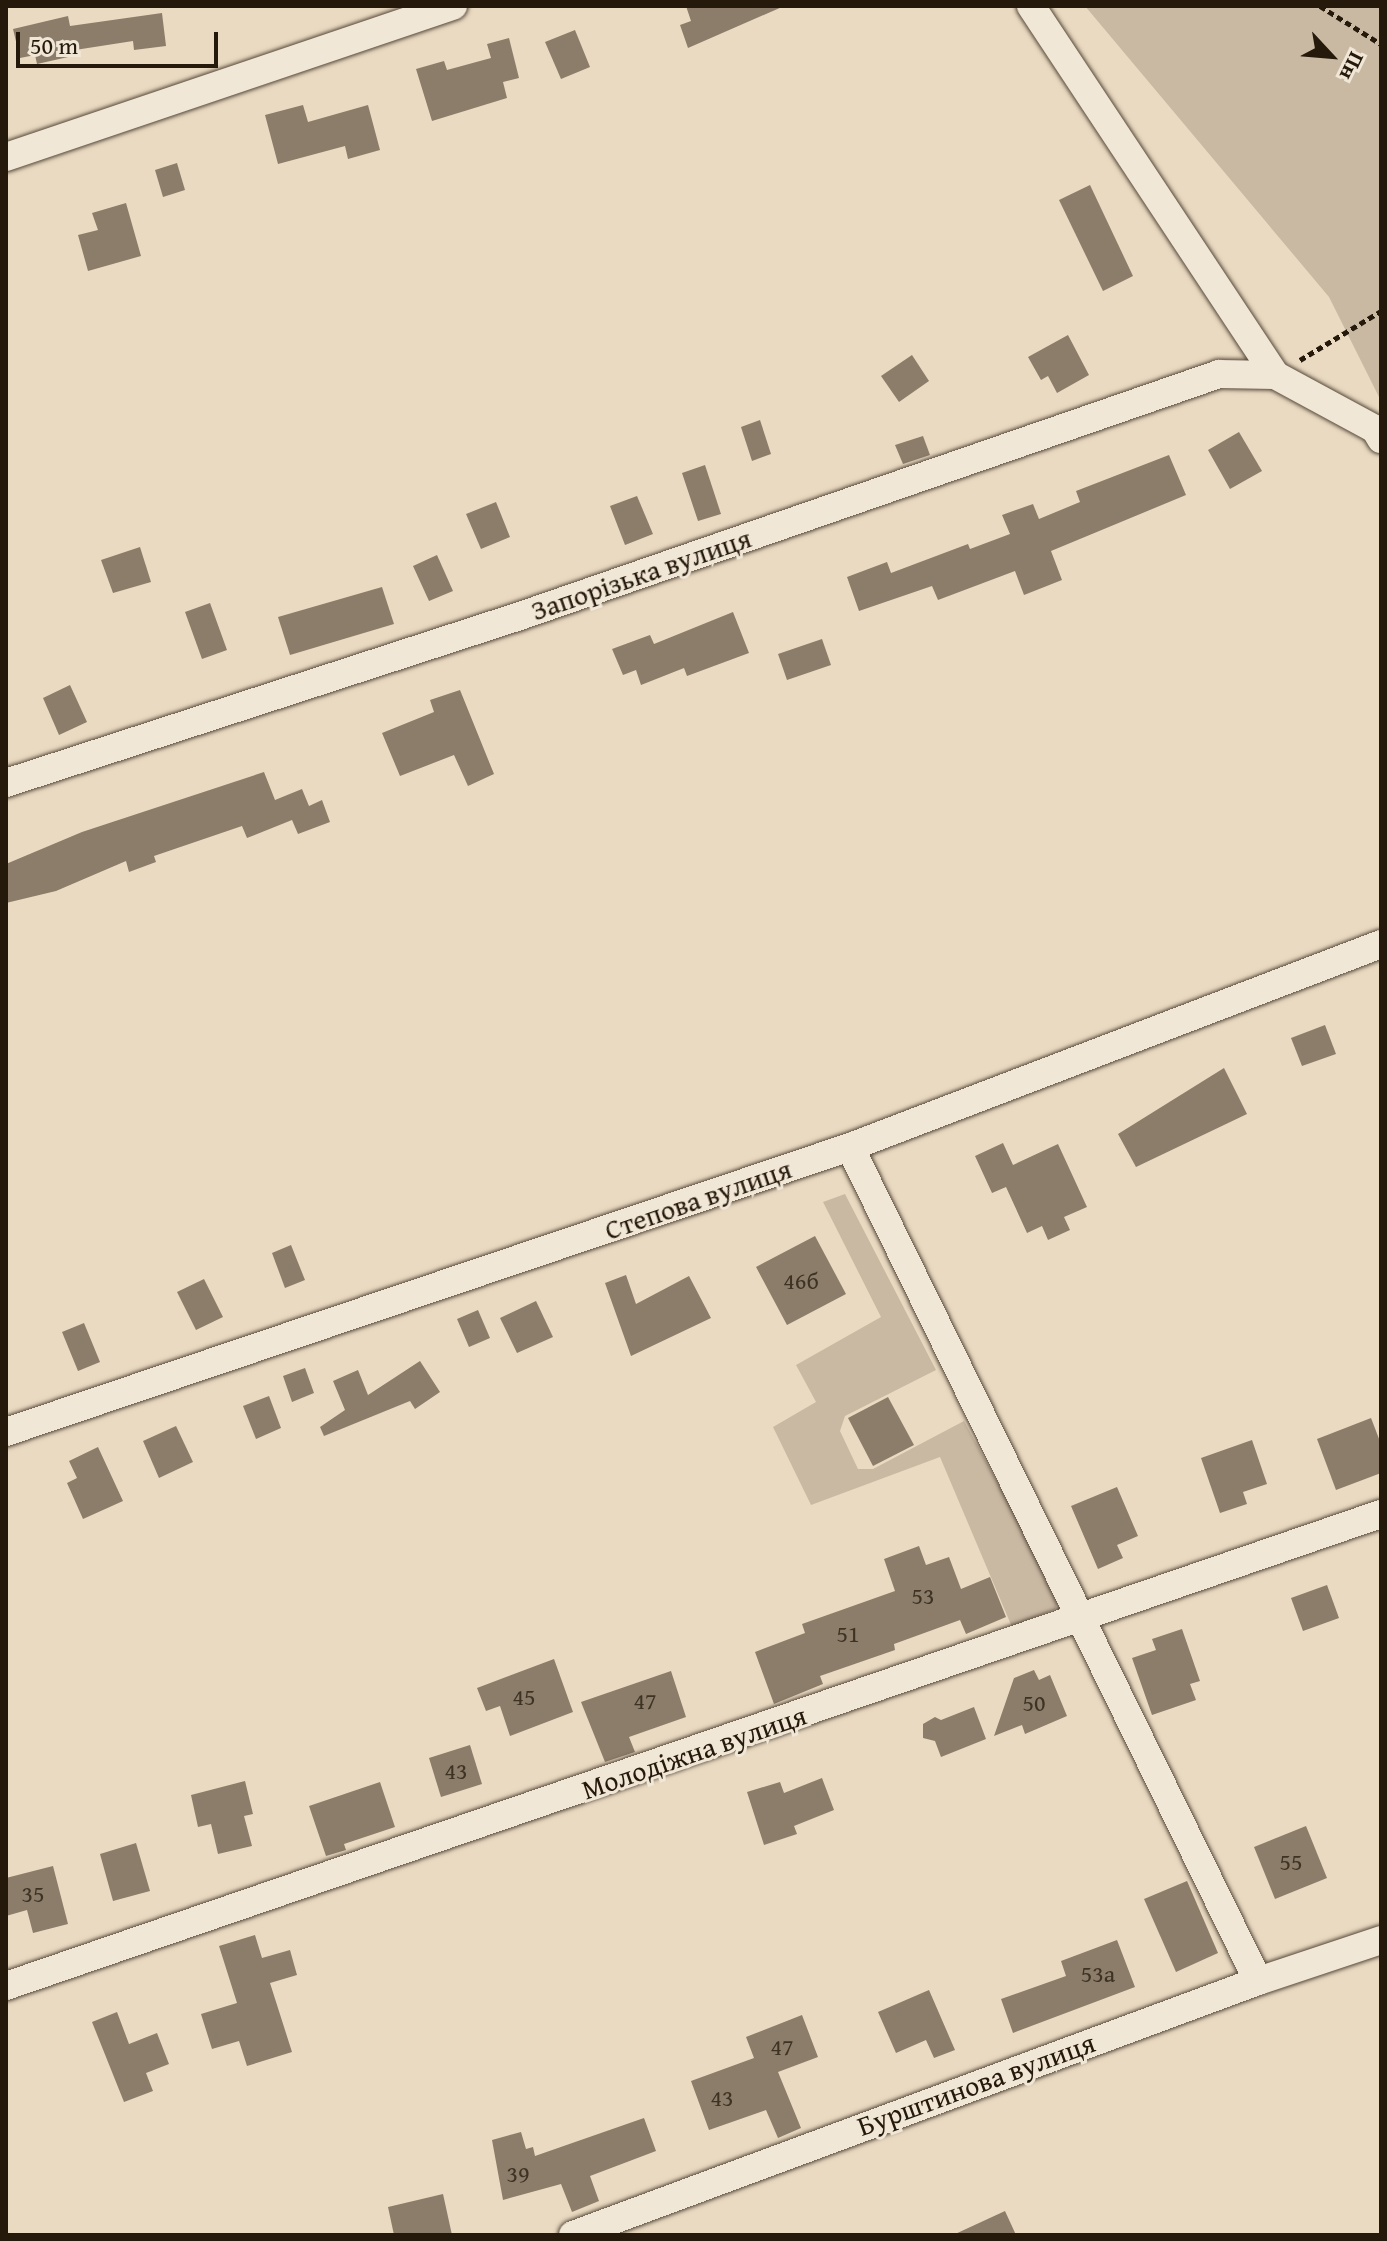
<!DOCTYPE html>
<html>
<head>
<meta charset="utf-8">
<style>
  body { margin:0 }
  #map { position:relative; width:1387px; height:2241px; overflow:hidden; background:#eadac2; font-family:"Gentium Book Plus",serif }
  div>[style] { position:absolute }
  .green>* { inset:0; background:#c9b9a3 }
  .building>* { inset:0; background:#8b7d6a }
  .path>* { height:5px; margin-top:-2.5px; transform-origin:0; background:repeating-linear-gradient(90deg,#25190b 0 6px,transparent 0 10px) }
  .roads { filter:drop-shadow(0 0 2px #564939) drop-shadow(0 0 2px #564939) }
  .minor>* { height:28px; margin:-14px; padding:0 14px; transform-origin:14px; border-radius:14px; background:#f1e7d7 }
  span { translate:-50% -50%; white-space:nowrap; text-align:center; line-height:1.15; -webkit-text-stroke:6px #f1e7d7; paint-order:stroke }
  .number-label { font-size:24px; color:#3e3223 }
  .number-label span { -webkit-text-stroke-width:0 }
  .street-label { font-size:28px; color:#25190b }
  .frame { position:absolute; inset:0; border:8px solid #25190b; pointer-events:none }
  .north { position:absolute; left:1291px; top:16px; width:80px; height:80px; -webkit-text-stroke:6px #f1e7d7; paint-order:stroke; rotate:116deg; font-size:22px; font-weight:700; line-height:32px; text-align:center; color:#25190b }
  .north::after { content:''; display:block; margin:auto; width:28px; height:36px; background:#25190b; clip-path:polygon(50% 0,100% 100%,50% 72%,0 100%) }
  .scale { position:absolute; left:16px; top:32px; width:202px; height:36px; box-sizing:border-box; border:4px solid #25190b; border-top:0; padding-left:10px; font-size:24px; line-height:28px; white-space:nowrap; color:#25190b; -webkit-text-stroke:6px #f1e7d7; paint-order:stroke }
</style>
</head>
<body>
<div id="map">
  <div class="green">
    <i style="clip-path:polygon(1085px 6px,1381px 6px,1381px 401px,1329px 297px)"></i>
    <i style="clip-path:polygon(845px 1194px,936px 1370px,845px 1416px,840px 1431px,858px 1469px,873px 1469px,964px 1421px,1060px 1597px,1055px 1609px,1012px 1627px,940px 1457px,811px 1505px,773px 1427px,816px 1402px,796px 1365px,881px 1317px,823px 1202px)"></i>
  </div>
  <div class="building">
    <i style="clip-path:polygon(686px 6px,782px 6px,782px 7px,688px 48px,680px 25px,691px 21px)"></i>
    <i style="clip-path:polygon(162px 13px,166px 46px,134px 50px,133px 41px,75px 50px,77px 55px,37px 64px,35px 55px,20px 58px,13px 29px,68px 16px,70px 26px)"></i>
    <i style="clip-path:polygon(575px 30px,590px 67px,561px 79px,545px 42px)"></i>
    <i style="clip-path:polygon(509px 38px,519px 78px,503px 82px,507px 98px,432px 121px,416px 69px,444px 61px,447px 70px,491px 58px,487px 44px)"></i>
    <i style="clip-path:polygon(303px 105px,308px 122px,368px 105px,380px 150px,348px 159px,345px 146px,278px 164px,265px 115px)"></i>
    <i style="clip-path:polygon(177px 163px,185px 190px,163px 197px,155px 170px)"></i>
    <i style="clip-path:polygon(1090px 185px,1133px 276px,1103px 291px,1059px 200px)"></i>
    <i style="clip-path:polygon(126px 203px,141px 256px,88px 271px,78px 235px,98px 230px,92px 213px)"></i>
    <i style="clip-path:polygon(1068px 335px,1089px 375px,1057px 393px,1048px 376px,1041px 380px,1028px 357px)"></i>
    <i style="clip-path:polygon(912px 355px,929px 381px,899px 402px,881px 376px)"></i>
    <i style="clip-path:polygon(760px 420px,771px 454px,752px 461px,741px 427px)"></i>
    <i style="clip-path:polygon(1239px 432px,1262px 471px,1230px 489px,1208px 450px)"></i>
    <i style="clip-path:polygon(923px 436px,930px 455px,903px 464px,895px 445px)"></i>
    <i style="clip-path:polygon(1169px 455px,1186px 495px,1051px 551px,1062px 580px,1024px 595px,1015px 571px,938px 600px,932px 586px,859px 611px,847px 577px,887px 562px,891px 573px,968px 544px,970px 549px,1010px 534px,1002px 515px,1033px 504px,1039px 519px,1080px 502px,1076px 491px)"></i>
    <i style="clip-path:polygon(705px 465px,721px 514px,698px 521px,682px 473px)"></i>
    <i style="clip-path:polygon(637px 496px,653px 534px,625px 545px,610px 506px)"></i>
    <i style="clip-path:polygon(496px 502px,510px 537px,481px 549px,466px 514px)"></i>
    <i style="clip-path:polygon(140px 547px,151px 582px,113px 593px,101px 560px)"></i>
    <i style="clip-path:polygon(437px 555px,453px 591px,429px 601px,413px 566px)"></i>
    <i style="clip-path:polygon(382px 587px,394px 624px,290px 655px,278px 617px)"></i>
    <i style="clip-path:polygon(210px 603px,227px 650px,202px 659px,185px 612px)"></i>
    <i style="clip-path:polygon(733px 612px,749px 653px,687px 676px,684px 668px,641px 685px,636px 670px,623px 675px,612px 649px,650px 635px,654px 644px)"></i>
    <i style="clip-path:polygon(822px 639px,831px 665px,787px 680px,778px 654px)"></i>
    <i style="clip-path:polygon(70px 685px,87px 722px,59px 735px,43px 698px)"></i>
    <i style="clip-path:polygon(460px 690px,494px 774px,468px 786px,454px 755px,400px 776px,382px 733px,434px 712px,430px 700px)"></i>
    <i style="clip-path:polygon(264px 772px,275px 800px,302px 789px,309px 806px,322px 800px,330px 822px,298px 834px,292px 820px,247px 838px,242px 826px,154px 856px,156px 862px,129px 872px,126px 861px,56px 891px,6px 903px,6px 864px,82px 832px)"></i>
    <i style="clip-path:polygon(1325px 1025px,1336px 1054px,1302px 1066px,1291px 1038px)"></i>
    <i style="clip-path:polygon(1224px 1068px,1247px 1114px,1136px 1167px,1118px 1134px)"></i>
    <i style="clip-path:polygon(1003px 1143px,1013px 1165px,1058px 1144px,1087px 1207px,1064px 1217px,1070px 1230px,1048px 1240px,1042px 1226px,1027px 1233px,1006px 1187px,992px 1193px,975px 1156px)"></i>
    <i style="clip-path:polygon(815px 1236px,846px 1294px,787px 1325px,756px 1267px)"></i>
    <i style="clip-path:polygon(291px 1245px,305px 1280px,285px 1288px,272px 1253px)"></i>
    <i style="clip-path:polygon(626px 1275px,636px 1304px,689px 1276px,711px 1318px,631px 1356px,605px 1283px)"></i>
    <i style="clip-path:polygon(204px 1279px,223px 1317px,196px 1330px,177px 1292px)"></i>
    <i style="clip-path:polygon(536px 1301px,553px 1337px,517px 1353px,500px 1318px)"></i>
    <i style="clip-path:polygon(478px 1310px,490px 1338px,469px 1347px,457px 1319px)"></i>
    <i style="clip-path:polygon(84px 1323px,100px 1362px,78px 1371px,62px 1332px)"></i>
    <i style="clip-path:polygon(420px 1361px,440px 1392px,415px 1409px,410px 1401px,324px 1436px,320px 1427px,345px 1410px,333px 1381px,358px 1370px,368px 1395px)"></i>
    <i style="clip-path:polygon(305px 1368px,314px 1393px,292px 1402px,283px 1376px)"></i>
    <i style="clip-path:polygon(269px 1396px,281px 1428px,256px 1439px,243px 1406px)"></i>
    <i style="clip-path:polygon(888px 1397px,914px 1445px,873px 1466px,848px 1418px)"></i>
    <i style="clip-path:polygon(1371px 1418px,1381px 1444px,1381px 1473px,1336px 1490px,1317px 1439px)"></i>
    <i style="clip-path:polygon(176px 1426px,193px 1462px,159px 1478px,143px 1441px)"></i>
    <i style="clip-path:polygon(1252px 1440px,1267px 1484px,1243px 1492px,1247px 1504px,1220px 1513px,1201px 1458px)"></i>
    <i style="clip-path:polygon(98px 1447px,123px 1501px,83px 1519px,67px 1483px,77px 1478px,69px 1461px)"></i>
    <i style="clip-path:polygon(1117px 1487px,1138px 1536px,1117px 1545px,1123px 1558px,1098px 1569px,1071px 1506px)"></i>
    <i style="clip-path:polygon(919px 1546px,926px 1565px,949px 1557px,961px 1589px,990px 1577px,1006px 1617px,966px 1634px,960px 1620px,894px 1644px,895px 1650px,820px 1676px,823px 1684px,774px 1704px,755px 1652px,805px 1633px,802px 1624px,895px 1591px,884px 1559px)"></i>
    <i style="clip-path:polygon(1327px 1585px,1339px 1618px,1303px 1631px,1291px 1598px)"></i>
    <i style="clip-path:polygon(1182px 1629px,1200px 1681px,1190px 1684px,1196px 1700px,1152px 1715px,1132px 1658px,1156px 1650px,1152px 1639px)"></i>
    <i style="clip-path:polygon(554px 1659px,573px 1712px,510px 1736px,500px 1706px,486px 1711px,477px 1688px)"></i>
    <i style="clip-path:polygon(1034px 1670px,1039px 1680px,1050px 1675px,1067px 1716px,1025px 1734px,1022px 1725px,994px 1736px,1014px 1678px)"></i>
    <i style="clip-path:polygon(671px 1671px,686px 1717px,629px 1737px,635px 1752px,605px 1762px,581px 1702px)"></i>
    <i style="clip-path:polygon(974px 1707px,986px 1739px,941px 1757px,935px 1741px,923px 1738px,923px 1724px,935px 1717px,941px 1720px)"></i>
    <i style="clip-path:polygon(470px 1745px,482px 1784px,441px 1797px,429px 1758px)"></i>
    <i style="clip-path:polygon(822px 1778px,834px 1810px,794px 1826px,797px 1834px,764px 1845px,747px 1792px,780px 1782px,784px 1793px)"></i>
    <i style="clip-path:polygon(245px 1781px,253px 1814px,244px 1816px,252px 1846px,218px 1854px,211px 1824px,198px 1827px,191px 1795px)"></i>
    <i style="clip-path:polygon(380px 1782px,395px 1827px,344px 1844px,346px 1850px,326px 1856px,309px 1806px)"></i>
    <i style="clip-path:polygon(1306px 1826px,1327px 1878px,1275px 1899px,1254px 1847px)"></i>
    <i style="clip-path:polygon(136px 1843px,150px 1891px,113px 1901px,100px 1854px)"></i>
    <i style="clip-path:polygon(53px 1866px,68px 1924px,33px 1933px,27px 1910px,6px 1916px,6px 1878px)"></i>
    <i style="clip-path:polygon(1187px 1881px,1218px 1953px,1176px 1972px,1144px 1899px)"></i>
    <i style="clip-path:polygon(255px 1935px,262px 1958px,290px 1950px,297px 1975px,270px 1983px,292px 2052px,247px 2066px,239px 2041px,212px 2049px,201px 2014px,237px 2003px,219px 1946px)"></i>
    <i style="clip-path:polygon(1117px 1940px,1135px 1987px,1013px 2033px,1001px 1999px,1066px 1976px,1061px 1961px)"></i>
    <i style="clip-path:polygon(929px 1990px,955px 2050px,934px 2058px,926px 2040px,896px 2053px,878px 2012px)"></i>
    <i style="clip-path:polygon(117px 2012px,129px 2044px,157px 2033px,169px 2064px,146px 2073px,153px 2091px,124px 2102px,92px 2022px)"></i>
    <i style="clip-path:polygon(802px 2015px,818px 2057px,778px 2072px,801px 2128px,778px 2138px,766px 2110px,709px 2130px,691px 2081px,754px 2058px,746px 2037px)"></i>
    <i style="clip-path:polygon(644px 2118px,656px 2151px,590px 2176px,599px 2201px,572px 2212px,561px 2184px,503px 2200px,492px 2140px,521px 2132px,526px 2149px,533px 2147px,535px 2156px)"></i>
    <i style="clip-path:polygon(443px 2194px,452px 2235px,394px 2235px,388px 2207px)"></i>
    <i style="clip-path:polygon(1005px 2211px,1016px 2235px,953px 2235px)"></i>
  </div>
  <div class="path">
    <i style="left:1320px;top:6px;width:72px;rotate:31.9deg"></i>
    <i style="left:1300px;top:360px;width:95px;rotate:-31.2deg"></i>
  </div>
  <div class="roads">
    <div class="minor">
      <i style="left:1031px;top:6px;width:442px;rotate:56.5deg"></i>
      <i style="left:1275px;top:375px;width:114px;rotate:28.4deg"></i>
      <i style="left:1375px;top:429px;width:12px;rotate:59deg"></i>
      <i style="left:6px;top:157px;width:472px;rotate:-18.7deg"></i>
      <i style="left:6px;top:783px;width:537px;rotate:-18deg"></i>
      <i style="left:517px;top:617px;width:743px;rotate:-19.09deg"></i>
      <i style="left:1219px;top:374px;width:56px;rotate:1deg"></i>
      <i style="left:850px;top:1147px;width:928px;rotate:63.93deg"></i>
      <i style="left:6px;top:1432px;width:891px;rotate:-18.66deg"></i>
      <i style="left:850px;top:1147px;width:568px;rotate:-20.92deg"></i>
      <i style="left:6px;top:1986px;width:1454px;rotate:-18.95deg"></i>
      <i style="left:573px;top:2235px;width:731px;rotate:-20.34deg"></i>
      <i style="left:1258px;top:1981px;width:130px;rotate:-18.4deg"></i>
    </div>
  </div>
  <div class="number-label">
    <span style="left:801px;top:1281px">46б</span>
    <span style="left:923px;top:1596px">53</span>
    <span style="left:848px;top:1634px">51</span>
    <span style="left:524px;top:1697px">45</span>
    <span style="left:645px;top:1701px">47</span>
    <span style="left:1034px;top:1703px">50</span>
    <span style="left:456px;top:1771px">43</span>
    <span style="left:1291px;top:1862px">55</span>
    <span style="left:33px;top:1894px">35</span>
    <span style="left:1098px;top:1974px">53а</span>
    <span style="left:782px;top:2047px">47</span>
    <span style="left:722px;top:2098px">43</span>
    <span style="left:518px;top:2174px">39</span>
  </div>
  <div class="street-label">
    <span style="left:641px;top:574px;rotate:-19deg">Запорізька вулиця</span>
    <span style="left:698px;top:1199px;rotate:-19deg">Степова вулиця</span>
    <span style="left:694px;top:1752px;rotate:-19deg">Молодіжна вулиця</span>
    <span style="left:976px;top:2084px;rotate:-20deg">Бурштинова вулиця</span>
  </div>
  <div class="frame"></div>
  <div class="north">Пн</div>
  <div class="scale">50 m</div>
</div>
</body>
</html>
